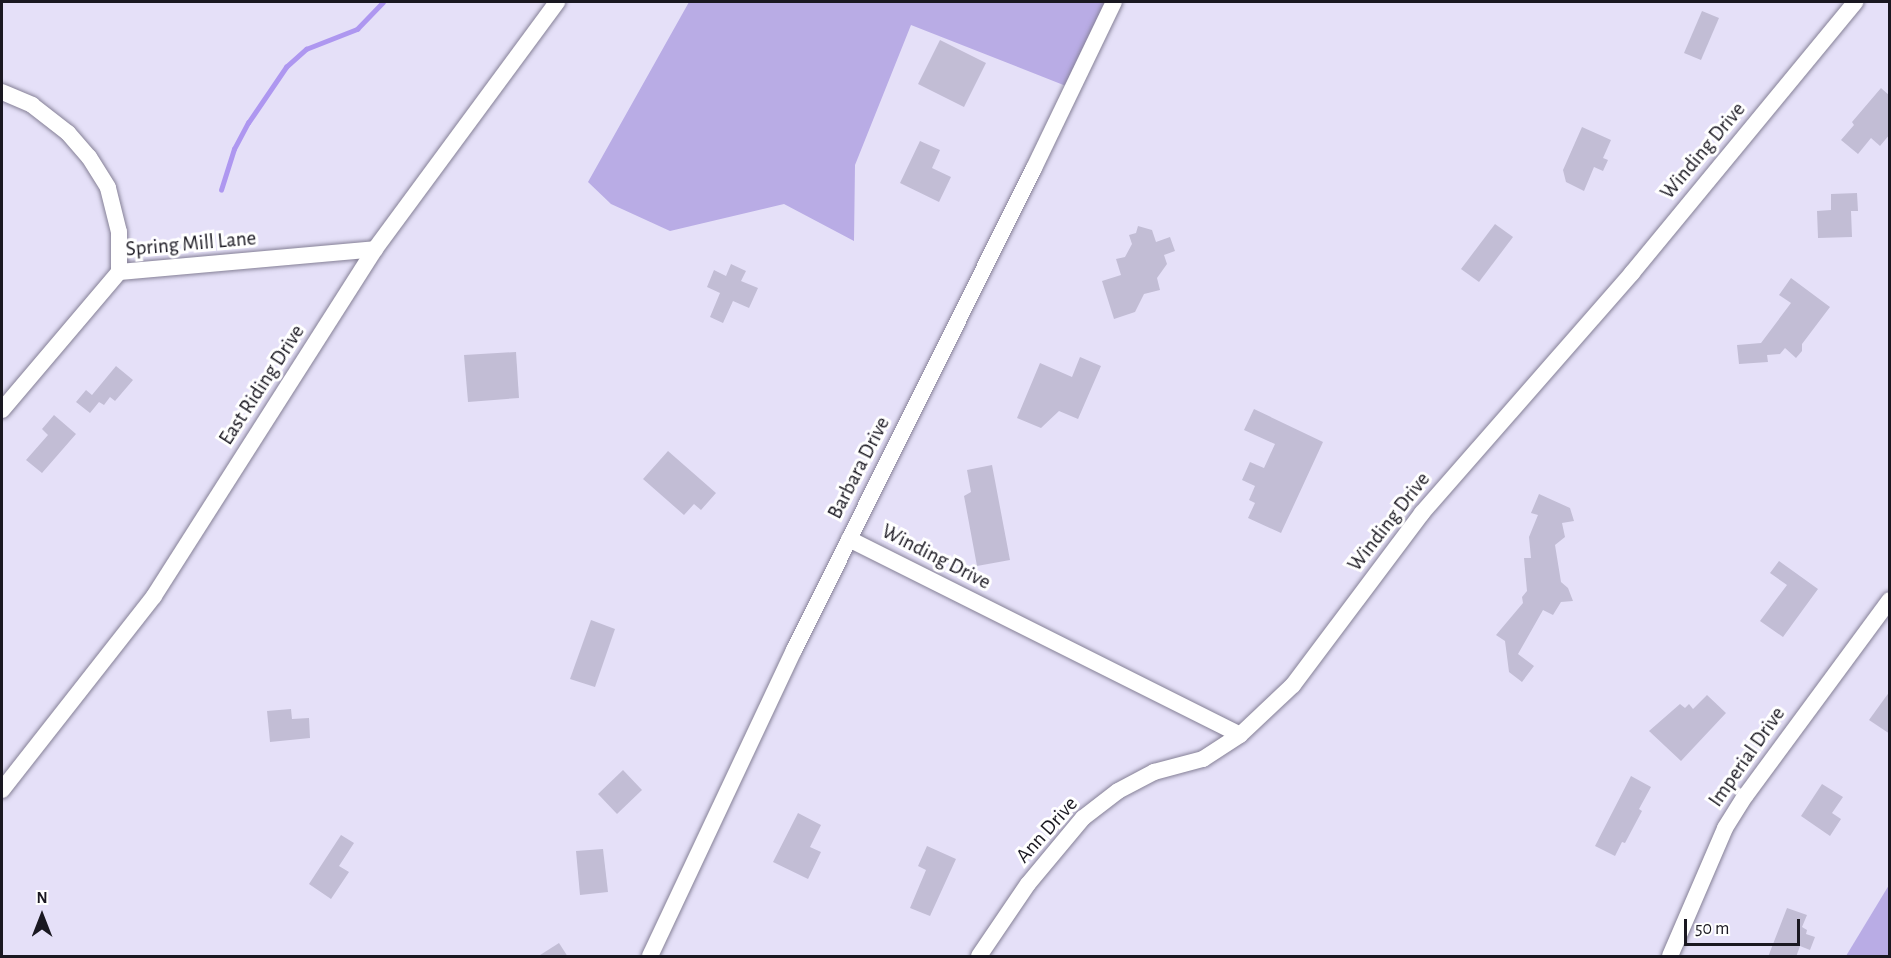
<!DOCTYPE html>
<html>
<head>
<meta charset="utf-8">
<style>
  body { margin:0 }
  #map { position:relative; width:1891px; height:958px; overflow:hidden; background:#e5e0f8; font-family:"Alegreya Sans",sans-serif }
  div>[style] { position:absolute }
  .green>* { inset:0; background:#b9ace5 }
  .stream>* { height:4.5px; margin:-2.25px; padding:0 2.25px; transform-origin:2.25px; border-radius:2.25px; background:#ae97f0 }
  .building>* { inset:0; background:#c2bdd5 }
  .roads { filter:drop-shadow(0 0 2px #858096) drop-shadow(0 0 2px #858096) }
  .street>* { height:16px; margin:-8px; padding:0 8px; transform-origin:8px; border-radius:8px; background:#fff }
  span { translate:-50% -50%; white-space:nowrap; text-align:center; line-height:1.15; -webkit-text-stroke:6px #fff; paint-order:stroke }
  .street-label { font-size:21px; color:#1a1821 }
  .frame { position:absolute; inset:0; border:3px solid #1a1821; pointer-events:none }
  .north { position:absolute; left:12px; top:886px; width:60px; height:60px; -webkit-text-stroke:4px #fff; paint-order:stroke; rotate:0deg; font-size:16px; font-weight:700; line-height:24px; text-align:center; color:#1a1821 }
  .north::after { content:''; display:block; margin:auto; width:21px; height:27px; background:#1a1821; clip-path:polygon(50% 0,100% 100%,50% 72%,0 100%) }
  .scale { position:absolute; left:1684px; top:919px; width:116px; height:27px; box-sizing:border-box; border:3px solid #1a1821; border-top:0; padding-left:8px; font-size:18px; line-height:21px; white-space:nowrap; color:#1a1821; -webkit-text-stroke:4px #fff; paint-order:stroke }
</style>
</head>
<body>
<div id="map">
  <div class="green">
    <i style="clip-path:polygon(689px 2px,1105px 2px,1066px 86px,911px 25px,855px 165px,854px 241px,784px 204px,670px 231px,611px 204px,588px 182px)"></i>
    <i style="clip-path:polygon(1889px 885px,1889px 956px,1846px 956px)"></i>
  </div>
  <div class="stream">
    <i style="left:221px;top:190px;width:43px;rotate:-72.4deg"></i>
    <i style="left:234px;top:149px;width:30px;rotate:-62deg"></i>
    <i style="left:248px;top:123px;width:68px;rotate:-55.8deg"></i>
    <i style="left:286px;top:67px;width:27px;rotate:-42deg"></i>
    <i style="left:306px;top:49px;width:55px;rotate:-21.4deg"></i>
    <i style="left:357px;top:29px;width:37px;rotate:-46deg"></i>
  </div>
  <div class="building">
    <i style="clip-path:polygon(1702px 11px,1719px 18px,1701px 60px,1684px 53px)"></i>
    <i style="clip-path:polygon(940px 40px,986px 63px,964px 107px,918px 84px)"></i>
    <i style="clip-path:polygon(1881px 88px,1890px 96px,1890px 134px,1880px 146px,1871px 138px,1858px 154px,1841px 140px,1854px 125px,1852px 122px)"></i>
    <i style="clip-path:polygon(1582px 127px,1611px 140px,1603px 158px,1608px 160px,1603px 171px,1594px 167px,1584px 191px,1566px 182px,1563px 170px)"></i>
    <i style="clip-path:polygon(920px 141px,940px 150px,932px 168px,951px 177px,939px 202px,900px 183px)"></i>
    <i style="clip-path:polygon(1857px 193px,1858px 211px,1851px 211px,1852px 237px,1818px 238px,1817px 211px,1831px 210px,1831px 194px)"></i>
    <i style="clip-path:polygon(1495px 224px,1513px 237px,1479px 282px,1461px 269px)"></i>
    <i style="clip-path:polygon(1138px 226px,1152px 230px,1156px 242px,1170px 237px,1175px 251px,1164px 255px,1167px 264px,1157px 278px,1160px 290px,1144px 294px,1135px 312px,1114px 319px,1102px 281px,1121px 275px,1116px 259px,1125px 257px,1132px 244px,1129px 235px,1136px 233px)"></i>
    <i style="clip-path:polygon(731px 264px,746px 271px,741px 281px,758px 288px,749px 308px,733px 301px,723px 323px,710px 317px,720px 293px,707px 287px,714px 270px,726px 276px)"></i>
    <i style="clip-path:polygon(1791px 278px,1830px 307px,1802px 344px,1802px 351px,1796px 358px,1785px 348px,1780px 354px,1767px 355px,1768px 362px,1739px 364px,1737px 345px,1761px 343px,1791px 303px,1779px 295px)"></i>
    <i style="clip-path:polygon(516px 352px,519px 398px,468px 402px,464px 355px)"></i>
    <i style="clip-path:polygon(1080px 357px,1101px 366px,1078px 419px,1059px 411px,1041px 428px,1017px 418px,1040px 363px,1072px 377px)"></i>
    <i style="clip-path:polygon(116px 366px,133px 380px,115px 401px,110px 397px,104px 405px,99px 402px,90px 413px,76px 402px,86px 390px,92px 395px)"></i>
    <i style="clip-path:polygon(1254px 409px,1323px 442px,1281px 533px,1248px 518px,1255px 503px,1249px 500px,1255px 486px,1242px 480px,1250px 462px,1264px 468px,1275px 444px,1244px 430px)"></i>
    <i style="clip-path:polygon(54px 415px,76px 434px,42px 473px,26px 460px,48px 435px,42px 429px)"></i>
    <i style="clip-path:polygon(668px 451px,716px 493px,701px 510px,694px 504px,684px 515px,643px 479px)"></i>
    <i style="clip-path:polygon(992px 465px,1010px 560px,977px 566px,964px 496px,971px 492px,967px 470px)"></i>
    <i style="clip-path:polygon(1539px 494px,1570px 508px,1574px 521px,1562px 523px,1565px 537px,1555px 545px,1561px 582px,1568px 588px,1573px 601px,1561px 602px,1553px 615px,1543px 610px,1518px 654px,1534px 666px,1522px 682px,1509px 672px,1505px 641px,1496px 635px,1523px 603px,1522px 597px,1527px 591px,1524px 558px,1531px 558px,1529px 537px,1538px 515px,1531px 513px)"></i>
    <i style="clip-path:polygon(1779px 561px,1818px 589px,1783px 637px,1760px 621px,1787px 585px,1770px 573px)"></i>
    <i style="clip-path:polygon(591px 620px,615px 629px,595px 687px,570px 679px)"></i>
    <i style="clip-path:polygon(1890px 691px,1890px 734px,1869px 720px)"></i>
    <i style="clip-path:polygon(1707px 695px,1726px 713px,1681px 761px,1649px 731px,1680px 704px,1685px 708px,1689px 704px,1693px 709px)"></i>
    <i style="clip-path:polygon(291px 709px,292px 719px,309px 718px,310px 738px,270px 742px,267px 711px)"></i>
    <i style="clip-path:polygon(623px 770px,642px 790px,617px 814px,598px 794px)"></i>
    <i style="clip-path:polygon(1631px 776px,1651px 787px,1639px 809px,1642px 811px,1625px 843px,1622px 842px,1615px 856px,1595px 846px)"></i>
    <i style="clip-path:polygon(1822px 784px,1843px 797px,1832px 813px,1841px 819px,1830px 836px,1801px 816px)"></i>
    <i style="clip-path:polygon(798px 813px,821px 825px,810px 847px,821px 852px,808px 879px,773px 862px)"></i>
    <i style="clip-path:polygon(341px 835px,354px 843px,339px 866px,349px 872px,331px 899px,309px 884px)"></i>
    <i style="clip-path:polygon(927px 846px,956px 859px,930px 916px,910px 908px,926px 870px,918px 866px)"></i>
    <i style="clip-path:polygon(603px 849px,608px 892px,580px 895px,576px 851px)"></i>
    <i style="clip-path:polygon(1787px 908px,1807px 915px,1802px 927px,1807px 930px,1806px 934px,1815px 937px,1810px 950px,1800px 946px,1796px 957px,1768px 957px)"></i>
    <i style="clip-path:polygon(559px 943px,568px 957px,537px 957px)"></i>
  </div>
  <div class="roads">
    <div class="street">
      <i style="left:2px;top:92px;width:33px;rotate:23deg"></i>
      <i style="left:32px;top:105px;width:46px;rotate:37.9deg"></i>
      <i style="left:68px;top:133px;width:32px;rotate:49deg"></i>
      <i style="left:89px;top:157px;width:36px;rotate:58deg"></i>
      <i style="left:108px;top:188px;width:45px;rotate:76deg"></i>
      <i style="left:119px;top:232px;width:40px;rotate:90deg"></i>
      <i style="left:2px;top:410px;width:181px;rotate:-49.7deg"></i>
      <i style="left:119px;top:272px;width:257px;rotate:-5.1deg"></i>
      <i style="left:849px;top:539px;width:437px;rotate:26.6deg"></i>
      <i style="left:1240px;top:735px;width:73px;rotate:-43.3deg"></i>
      <i style="left:1293px;top:685px;width:215px;rotate:-53.1deg"></i>
      <i style="left:1422px;top:513px;width:319px;rotate:-48.8deg"></i>
      <i style="left:1632px;top:273px;width:351px;rotate:-50.5deg"></i>
      <i style="left:2px;top:790px;width:246px;rotate:-51.9deg"></i>
      <i style="left:154px;top:596px;width:411px;rotate:-57.5deg"></i>
      <i style="left:375px;top:249px;width:307px;rotate:-53.6deg"></i>
      <i style="left:650px;top:956px;width:338px;rotate:-64.8deg"></i>
      <i style="left:794px;top:650px;width:538px;rotate:-63.53deg"></i>
      <i style="left:1034px;top:168px;width:184px;rotate:-64.3deg"></i>
      <i style="left:979px;top:956px;width:87px;rotate:-55.8deg"></i>
      <i style="left:1028px;top:884px;width:86px;rotate:-50.2deg"></i>
      <i style="left:1083px;top:818px;width:44px;rotate:-37.6deg"></i>
      <i style="left:1118px;top:791px;width:41px;rotate:-27.8deg"></i>
      <i style="left:1154px;top:772px;width:51px;rotate:-14.9deg"></i>
      <i style="left:1203px;top:759px;width:44px;rotate:-33deg"></i>
      <i style="left:1670px;top:956px;width:139px;rotate:-66.7deg"></i>
      <i style="left:1725px;top:828px;width:39px;rotate:-58deg"></i>
      <i style="left:1746px;top:795px;width:242px;rotate:-53.6deg"></i>
    </div>
  </div>
  <div class="street-label">
    <span style="left:1703px;top:151px;rotate:-50deg">Winding Drive</span>
    <span style="left:191px;top:244px;rotate:-5deg">Spring Mill Lane</span>
    <span style="left:262px;top:385px;rotate:-57deg">East Riding Drive</span>
    <span style="left:859px;top:468px;rotate:-63deg">Barbara Drive</span>
    <span style="left:1389px;top:522px;rotate:-52deg">Winding Drive</span>
    <span style="left:936px;top:557px;rotate:27deg">Winding Drive</span>
    <span style="left:1747px;top:757px;rotate:-55deg">Imperial Drive</span>
    <span style="left:1047px;top:830px;rotate:-48deg">Ann Drive</span>
  </div>
  <div class="frame"></div>
  <div class="north">N</div>
  <div class="scale">50 m</div>
</div>
</body>
</html>
